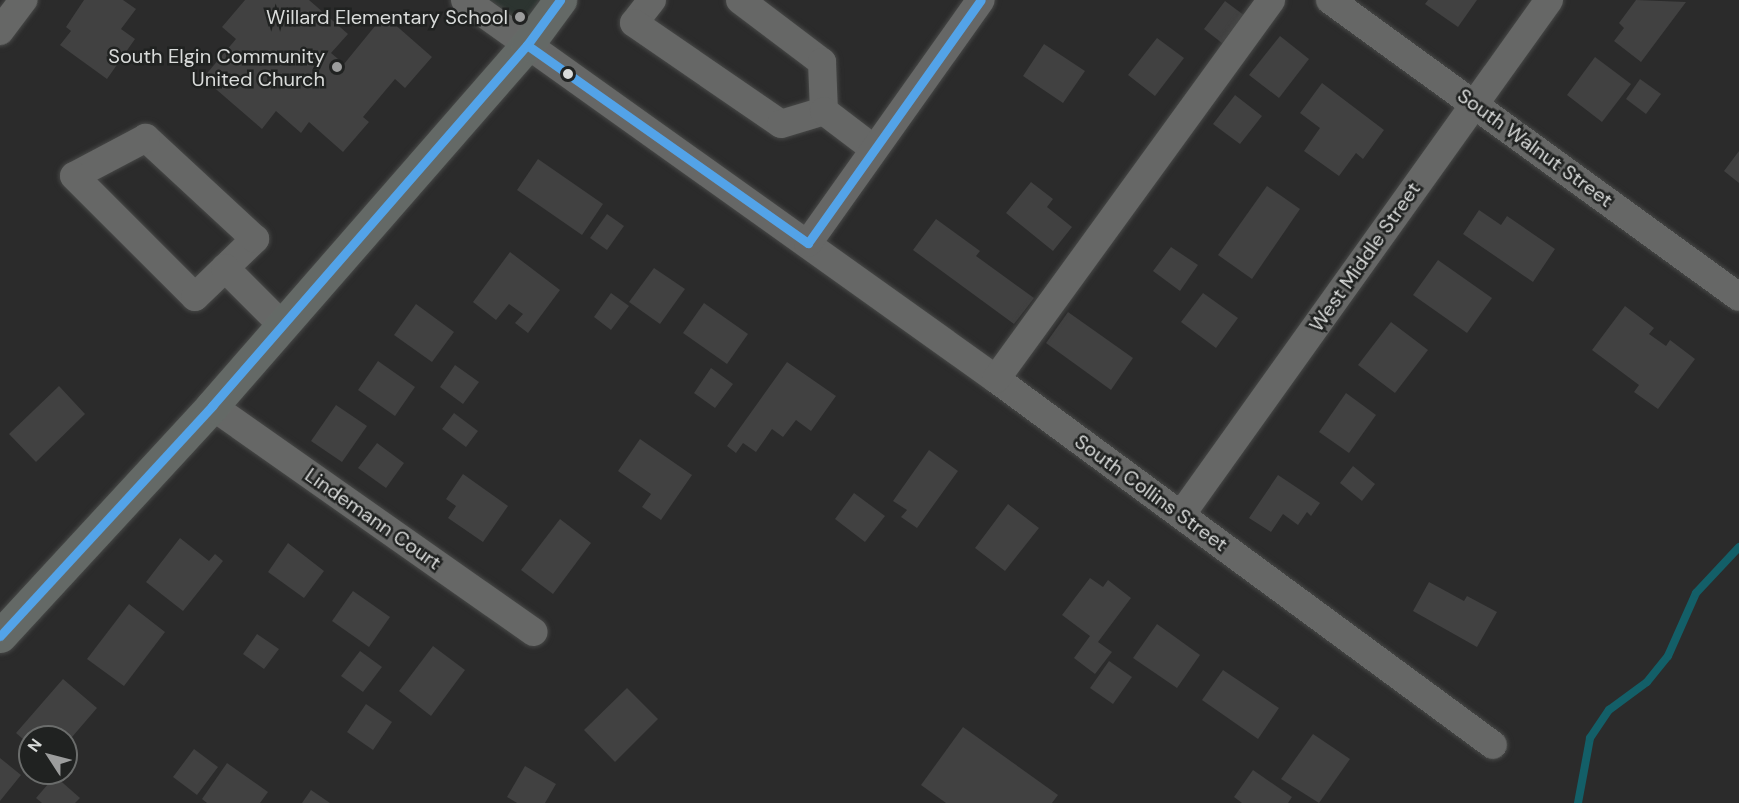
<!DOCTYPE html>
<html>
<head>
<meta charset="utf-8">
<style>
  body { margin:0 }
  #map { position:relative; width:1739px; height:803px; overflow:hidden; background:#2b2b2b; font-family:"DM Sans",sans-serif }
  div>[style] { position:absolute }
  .built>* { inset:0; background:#2c3430 }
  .stream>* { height:8px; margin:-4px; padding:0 4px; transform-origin:4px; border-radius:4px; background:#135f68 }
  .building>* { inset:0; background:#414141 }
  .roads { filter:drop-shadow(0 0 2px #474847) drop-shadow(0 0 2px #474847) }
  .minor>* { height:28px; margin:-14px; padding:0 14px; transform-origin:14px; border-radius:14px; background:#666766 }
  .major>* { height:33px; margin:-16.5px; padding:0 16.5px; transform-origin:16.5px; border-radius:16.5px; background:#646966 }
  .bus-1>* { height:9px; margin:-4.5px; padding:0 4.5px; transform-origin:4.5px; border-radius:4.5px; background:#53a3e8 }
  .dots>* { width:16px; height:16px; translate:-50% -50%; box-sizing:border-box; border:3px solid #202221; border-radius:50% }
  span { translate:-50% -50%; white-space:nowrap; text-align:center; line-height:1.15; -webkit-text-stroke:5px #202221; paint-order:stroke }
  .poi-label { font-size:20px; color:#d9dbda }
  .right { translate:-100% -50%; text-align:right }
  .street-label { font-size:20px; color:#d9dbda }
  .north { position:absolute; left:18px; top:725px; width:60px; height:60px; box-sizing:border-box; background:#202221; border:2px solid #6a6c6b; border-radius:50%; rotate:306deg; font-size:16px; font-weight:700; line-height:24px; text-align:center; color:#d9dbda }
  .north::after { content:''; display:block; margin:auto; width:21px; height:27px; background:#9c9d9d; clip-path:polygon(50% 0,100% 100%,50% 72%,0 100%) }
</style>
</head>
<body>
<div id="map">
  <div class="built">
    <i style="clip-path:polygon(479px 0,551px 0,526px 34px)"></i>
  </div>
  <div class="stream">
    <i style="left:1578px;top:803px;width:66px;rotate:-79.5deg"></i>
    <i style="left:1590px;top:738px;width:34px;rotate:-56deg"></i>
    <i style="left:1609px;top:710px;width:47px;rotate:-36.4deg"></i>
    <i style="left:1647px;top:682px;width:33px;rotate:-51deg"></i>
    <i style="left:1668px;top:656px;width:69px;rotate:-66deg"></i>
    <i style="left:1696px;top:593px;width:63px;rotate:-46.9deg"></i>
  </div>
  <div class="building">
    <i style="clip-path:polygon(84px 0,123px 0,136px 9px,121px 29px,135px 39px,107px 79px,60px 45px,71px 31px,66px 27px)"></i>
    <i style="clip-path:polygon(245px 0,309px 0,348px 34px,331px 53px,344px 64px,384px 15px,432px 57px,405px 88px,395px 79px,363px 117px,369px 122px,343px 152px,309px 122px,301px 133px,276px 111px,262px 129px,203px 78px,236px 39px,222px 27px)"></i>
    <i style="clip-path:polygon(1428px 0,1477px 0,1458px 27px,1425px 4px)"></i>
    <i style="clip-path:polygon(1636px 0,1686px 2px,1641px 62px,1614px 41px,1624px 28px,1619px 23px)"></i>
    <i style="clip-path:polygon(1225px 1px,1249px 19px,1227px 47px,1204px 29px)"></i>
    <i style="clip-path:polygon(1280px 36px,1309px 59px,1279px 98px,1249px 75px)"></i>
    <i style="clip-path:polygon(1157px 38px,1184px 58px,1155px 96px,1128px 75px)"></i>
    <i style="clip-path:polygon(1044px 44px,1085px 71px,1063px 103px,1023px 76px)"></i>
    <i style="clip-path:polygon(1595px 57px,1631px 84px,1602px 122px,1567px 95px)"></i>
    <i style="clip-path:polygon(1640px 79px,1661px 94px,1646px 114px,1626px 99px)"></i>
    <i style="clip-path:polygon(1322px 83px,1384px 130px,1363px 159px,1356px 153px,1339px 176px,1304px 151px,1320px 128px,1300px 113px)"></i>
    <i style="clip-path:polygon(1235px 95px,1262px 116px,1240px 144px,1213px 124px)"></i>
    <i style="clip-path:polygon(1739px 151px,1739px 183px,1724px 171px)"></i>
    <i style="clip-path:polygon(538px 159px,603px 204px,582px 235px,517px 190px)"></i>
    <i style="clip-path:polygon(1031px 182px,1053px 199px,1047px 207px,1072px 227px,1053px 251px,1006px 213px)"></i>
    <i style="clip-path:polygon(1267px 186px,1300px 209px,1252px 279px,1218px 255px)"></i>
    <i style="clip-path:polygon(1479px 210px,1501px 225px,1507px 216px,1555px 249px,1533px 282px,1463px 234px)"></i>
    <i style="clip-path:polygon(607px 214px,624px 226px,607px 250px,590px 238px)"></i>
    <i style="clip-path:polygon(936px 219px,980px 251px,976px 256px,1034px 298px,1014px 324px,913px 250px)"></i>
    <i style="clip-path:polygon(1171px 247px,1198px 265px,1180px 291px,1153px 271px)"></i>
    <i style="clip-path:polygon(510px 252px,560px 290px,528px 333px,515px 323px,523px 314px,509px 304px,496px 320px,473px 302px)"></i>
    <i style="clip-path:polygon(1438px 260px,1492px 298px,1467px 333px,1413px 295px)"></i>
    <i style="clip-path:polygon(654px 268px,685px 289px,660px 324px,629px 302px)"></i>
    <i style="clip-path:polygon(611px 293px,629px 306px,611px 330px,594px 317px)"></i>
    <i style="clip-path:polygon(1203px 293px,1238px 318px,1216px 348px,1181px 322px)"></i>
    <i style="clip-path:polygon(704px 303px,748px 334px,727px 364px,683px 333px)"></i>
    <i style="clip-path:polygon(416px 304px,454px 332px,432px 362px,394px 335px)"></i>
    <i style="clip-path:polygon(1625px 306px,1654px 328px,1649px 334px,1666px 346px,1670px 340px,1695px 359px,1658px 409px,1634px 392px,1639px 385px,1592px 350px)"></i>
    <i style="clip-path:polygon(1068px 312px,1133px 358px,1111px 390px,1046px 343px)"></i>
    <i style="clip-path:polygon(1391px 322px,1428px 350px,1395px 393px,1358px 365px)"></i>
    <i style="clip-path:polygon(378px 361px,415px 387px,395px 416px,358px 390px)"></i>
    <i style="clip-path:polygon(787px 362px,836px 396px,811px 431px,796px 420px,783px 437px,772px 429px,756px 452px,743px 443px,736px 453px,727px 446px)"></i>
    <i style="clip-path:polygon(455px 365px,479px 382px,463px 404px,440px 387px)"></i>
    <i style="clip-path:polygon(711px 368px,733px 384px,715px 408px,694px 393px)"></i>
    <i style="clip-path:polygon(59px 386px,85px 414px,36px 462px,9px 434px)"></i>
    <i style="clip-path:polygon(1346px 393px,1376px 415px,1349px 453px,1319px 432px)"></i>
    <i style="clip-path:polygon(336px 405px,367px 426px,342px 462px,311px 441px)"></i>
    <i style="clip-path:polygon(454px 413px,478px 431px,466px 447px,442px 429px)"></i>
    <i style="clip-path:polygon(640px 439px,692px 475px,661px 520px,642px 507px,651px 494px,618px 471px)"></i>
    <i style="clip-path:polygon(377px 443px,404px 463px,386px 488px,358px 468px)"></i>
    <i style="clip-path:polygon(929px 450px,958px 471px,917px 528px,901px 517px,907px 510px,893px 501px)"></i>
    <i style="clip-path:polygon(1353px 466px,1375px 484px,1362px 501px,1340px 483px)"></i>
    <i style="clip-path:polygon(463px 474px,508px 506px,483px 542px,448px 518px,456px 506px,446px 499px)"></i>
    <i style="clip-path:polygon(1278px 475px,1320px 503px,1311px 516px,1307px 512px,1298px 525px,1283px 514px,1271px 532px,1249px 518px)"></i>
    <i style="clip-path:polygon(854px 493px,885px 516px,865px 542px,835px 519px)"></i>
    <i style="clip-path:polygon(1008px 504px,1039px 528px,1005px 571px,975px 548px)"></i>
    <i style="clip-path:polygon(560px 519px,591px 543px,553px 594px,521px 570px)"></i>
    <i style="clip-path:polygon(180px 538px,209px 561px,215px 554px,223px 561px,183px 611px,146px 582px)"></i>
    <i style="clip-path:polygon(288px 543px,324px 571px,304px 598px,268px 572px)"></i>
    <i style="clip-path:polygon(1090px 578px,1103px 587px,1108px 580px,1131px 598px,1098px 642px,1112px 652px,1095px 674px,1074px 658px,1090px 636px,1062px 615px)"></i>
    <i style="clip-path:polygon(1429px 582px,1464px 601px,1467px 596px,1497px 612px,1477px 647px,1413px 611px)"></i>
    <i style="clip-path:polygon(353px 591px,390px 617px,369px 647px,332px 621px)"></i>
    <i style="clip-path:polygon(129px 604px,165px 632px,124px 686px,87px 659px)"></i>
    <i style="clip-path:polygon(1157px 624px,1200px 655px,1177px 688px,1133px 658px)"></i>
    <i style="clip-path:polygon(257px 634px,279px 649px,264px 669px,243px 654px)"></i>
    <i style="clip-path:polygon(433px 646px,465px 670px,431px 716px,399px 691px)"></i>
    <i style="clip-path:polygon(360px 651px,382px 667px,363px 692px,341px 676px)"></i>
    <i style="clip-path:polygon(1109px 661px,1132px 677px,1113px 704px,1090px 688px)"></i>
    <i style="clip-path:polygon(1223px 670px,1279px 708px,1258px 739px,1202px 700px)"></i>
    <i style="clip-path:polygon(63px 679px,97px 708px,66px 744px,66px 737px,30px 737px,30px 745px,16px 733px)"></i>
    <i style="clip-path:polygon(627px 688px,658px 719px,615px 762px,584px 730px)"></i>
    <i style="clip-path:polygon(366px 704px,392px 722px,373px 750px,347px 732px)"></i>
    <i style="clip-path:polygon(963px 727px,1058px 795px,1052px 803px,946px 803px,921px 785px)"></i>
    <i style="clip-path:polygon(1313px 734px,1350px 759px,1319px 803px,1281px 779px)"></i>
    <i style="clip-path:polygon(194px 749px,218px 767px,197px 795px,173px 777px)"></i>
    <i style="clip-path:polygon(0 758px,21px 775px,0 801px)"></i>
    <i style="clip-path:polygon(227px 763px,268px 792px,260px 803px,207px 803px,202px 799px)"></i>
    <i style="clip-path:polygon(525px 766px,556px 784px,545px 803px,517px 803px,507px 797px)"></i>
    <i style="clip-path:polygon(1253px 770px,1292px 797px,1288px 803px,1242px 803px,1234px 797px)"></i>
    <i style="clip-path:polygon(55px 776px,80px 798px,75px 803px,42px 803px,36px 798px)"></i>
    <i style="clip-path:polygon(311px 790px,330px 803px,302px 803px)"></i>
  </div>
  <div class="roads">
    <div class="minor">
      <i style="left:465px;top:0;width:652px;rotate:35.52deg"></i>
      <i style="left:996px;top:379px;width:617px;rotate:36.37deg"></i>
      <i style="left:652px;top:0;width:29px;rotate:128deg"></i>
      <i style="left:634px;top:23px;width:178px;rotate:34.5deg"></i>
      <i style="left:781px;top:124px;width:45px;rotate:-16.8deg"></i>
      <i style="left:740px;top:0;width:103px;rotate:37.1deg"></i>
      <i style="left:822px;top:62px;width:49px;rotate:87.7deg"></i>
      <i style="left:1330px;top:0;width:505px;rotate:35.99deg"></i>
      <i style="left:0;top:31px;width:39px;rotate:-53deg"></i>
      <i style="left:824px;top:111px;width:63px;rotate:37.2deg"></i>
      <i style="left:808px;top:243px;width:298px;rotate:-54.6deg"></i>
      <i style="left:225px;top:268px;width:42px;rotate:-44deg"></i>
      <i style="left:255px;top:239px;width:149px;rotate:-137.2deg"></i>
      <i style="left:146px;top:138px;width:81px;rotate:152.2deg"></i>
      <i style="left:74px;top:176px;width:171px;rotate:45deg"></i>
      <i style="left:195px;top:297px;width:42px;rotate:-44deg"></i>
      <i style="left:225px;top:268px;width:82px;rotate:45deg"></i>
      <i style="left:996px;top:379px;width:468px;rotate:-54deg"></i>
      <i style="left:212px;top:406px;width:393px;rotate:35.1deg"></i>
      <i style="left:1181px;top:515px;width:633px;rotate:-54.45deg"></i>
    </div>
    <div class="major">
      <i style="left:0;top:636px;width:313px;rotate:-47.3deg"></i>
      <i style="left:212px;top:406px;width:479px;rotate:-48.9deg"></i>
      <i style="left:527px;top:45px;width:56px;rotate:-53.7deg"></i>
    </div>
  </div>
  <div class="bus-1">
    <i style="left:527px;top:45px;width:344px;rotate:35.2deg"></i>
    <i style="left:808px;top:243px;width:298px;rotate:-54.6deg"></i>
    <i style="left:0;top:636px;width:313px;rotate:-47.3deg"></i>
    <i style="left:212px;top:406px;width:479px;rotate:-48.9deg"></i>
    <i style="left:527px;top:45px;width:56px;rotate:-53.7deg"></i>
  </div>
  <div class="dots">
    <i style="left:520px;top:17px;background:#9c9d9d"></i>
    <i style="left:337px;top:67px;background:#9c9d9d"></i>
    <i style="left:568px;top:74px;background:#d9dbda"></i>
  </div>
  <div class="poi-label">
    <span class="right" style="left:508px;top:17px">Willard Elementary School</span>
    <span class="right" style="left:325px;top:68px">South Elgin Community<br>United Church</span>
  </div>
  <div class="street-label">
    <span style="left:1535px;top:148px;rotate:36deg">South Walnut Street</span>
    <span style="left:1365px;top:257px;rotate:-55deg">West Middle Street</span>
    <span style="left:1151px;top:493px;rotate:36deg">South Collins Street</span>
    <span style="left:373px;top:519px;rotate:35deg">Lindemann Court</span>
  </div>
  <div class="north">N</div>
</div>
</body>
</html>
